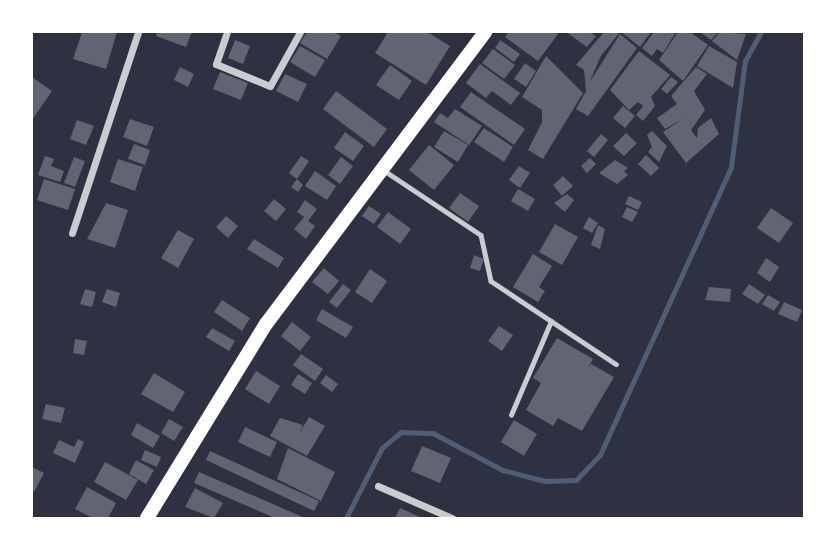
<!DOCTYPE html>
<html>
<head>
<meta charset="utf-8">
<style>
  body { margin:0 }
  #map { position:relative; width:836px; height:550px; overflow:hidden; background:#2d3142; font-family:Helvetica,sans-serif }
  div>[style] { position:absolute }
  .stream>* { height:4.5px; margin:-2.25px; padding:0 2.25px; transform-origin:2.25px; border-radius:2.25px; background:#4f5d75 }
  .building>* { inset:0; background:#626471 }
  .service>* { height:4.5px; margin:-2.25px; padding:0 2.25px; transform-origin:2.25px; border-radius:2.25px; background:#caccd0 }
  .minor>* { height:7px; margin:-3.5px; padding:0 3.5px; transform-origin:3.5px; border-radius:3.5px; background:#caccd0 }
  .primary>* { height:14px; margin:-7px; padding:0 7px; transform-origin:7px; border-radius:7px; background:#fff }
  span { translate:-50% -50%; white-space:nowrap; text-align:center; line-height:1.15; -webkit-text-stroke:7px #fff; paint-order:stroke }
  .frame { position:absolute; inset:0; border:33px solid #fff; pointer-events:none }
</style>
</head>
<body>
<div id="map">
  <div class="stream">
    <i style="left:346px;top:518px;width:79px;rotate:-62.8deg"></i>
    <i style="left:382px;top:448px;width:25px;rotate:-40deg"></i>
    <i style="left:401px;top:432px;width:32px;rotate:2deg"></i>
    <i style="left:433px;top:433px;width:79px;rotate:27.9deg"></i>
    <i style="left:503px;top:470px;width:43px;rotate:14.7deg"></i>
    <i style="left:545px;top:481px;width:31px;rotate:-2deg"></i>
    <i style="left:576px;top:480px;width:35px;rotate:-46deg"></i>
    <i style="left:600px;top:455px;width:316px;rotate:-65.5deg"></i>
    <i style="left:731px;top:167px;width:107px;rotate:-82.5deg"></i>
    <i style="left:745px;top:61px;width:33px;rotate:-61deg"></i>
  </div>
  <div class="building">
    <i style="clip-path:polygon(82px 32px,117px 32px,106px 69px,73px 59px)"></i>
    <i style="clip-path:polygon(157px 32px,192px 32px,186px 47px,156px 36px)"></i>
    <i style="clip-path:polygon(307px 32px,333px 32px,341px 36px,327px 59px,300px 43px)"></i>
    <i style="clip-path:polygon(388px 32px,427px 32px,450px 46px,426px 85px,375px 53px)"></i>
    <i style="clip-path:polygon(509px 32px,555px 32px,558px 34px,538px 61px,505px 37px)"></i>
    <i style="clip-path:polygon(566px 32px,590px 32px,596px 36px,587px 47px)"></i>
    <i style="clip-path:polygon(604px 32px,620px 32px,601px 56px,589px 83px,620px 34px,637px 48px,588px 116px,576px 109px,586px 91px,584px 70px,576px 65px)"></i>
    <i style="clip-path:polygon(621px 32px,651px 32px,640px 47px)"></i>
    <i style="clip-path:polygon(654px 32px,676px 32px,663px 53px,657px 49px,652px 56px,642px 48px)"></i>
    <i style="clip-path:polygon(678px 32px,690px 32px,708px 45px,683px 81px,659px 60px)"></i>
    <i style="clip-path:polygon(700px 32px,718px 32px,711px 40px)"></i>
    <i style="clip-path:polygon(720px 32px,746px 34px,737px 60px,712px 41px)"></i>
    <i style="clip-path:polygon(235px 40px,250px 46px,243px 64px,228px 58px)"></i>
    <i style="clip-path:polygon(500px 40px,520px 54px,514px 62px,495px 48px)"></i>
    <i style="clip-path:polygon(300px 46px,325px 60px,315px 77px,290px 62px)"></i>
    <i style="clip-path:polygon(709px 46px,737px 62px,733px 88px,697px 66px)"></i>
    <i style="clip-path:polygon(493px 49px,515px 65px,504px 79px,482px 63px)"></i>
    <i style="clip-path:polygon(639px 51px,670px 75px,651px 97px,655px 106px,643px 121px,636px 115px,643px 106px,638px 102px,629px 110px,610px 90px)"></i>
    <i style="clip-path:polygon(546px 56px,583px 93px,543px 159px,528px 150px,542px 122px,542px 110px,522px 97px)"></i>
    <i style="clip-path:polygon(525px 63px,536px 71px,526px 87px,514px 79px)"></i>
    <i style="clip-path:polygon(480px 64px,520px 93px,511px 105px,492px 91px,486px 98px,466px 83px)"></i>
    <i style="clip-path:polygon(390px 65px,412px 81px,399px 100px,376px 85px)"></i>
    <i style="clip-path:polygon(180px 67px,194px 74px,188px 87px,174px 80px)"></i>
    <i style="clip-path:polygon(696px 67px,707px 74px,694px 91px,705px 110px,691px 130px,697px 138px,698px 128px,711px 118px,719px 134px,686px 163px,663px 132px,684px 118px,665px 129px,657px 118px,677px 104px,671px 96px)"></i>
    <i style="clip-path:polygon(220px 72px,248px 83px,241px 100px,213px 89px)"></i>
    <i style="clip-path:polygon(285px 74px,307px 84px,298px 102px,276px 91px)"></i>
    <i style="clip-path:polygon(32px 77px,52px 91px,32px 120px)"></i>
    <i style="clip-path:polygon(671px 77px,678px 82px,667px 94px,661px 89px)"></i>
    <i style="clip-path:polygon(336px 91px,387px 129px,374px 147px,323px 109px)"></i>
    <i style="clip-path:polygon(471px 92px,525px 129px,514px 145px,460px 107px)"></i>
    <i style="clip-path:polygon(623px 106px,635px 116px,625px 128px,613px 118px)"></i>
    <i style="clip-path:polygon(455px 109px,482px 126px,469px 145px,434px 122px,440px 113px,448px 118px)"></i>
    <i style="clip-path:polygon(130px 119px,154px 127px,147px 146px,123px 137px)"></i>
    <i style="clip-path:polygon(77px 120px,94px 126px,86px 145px,70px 139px)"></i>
    <i style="clip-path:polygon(484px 128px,513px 147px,504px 162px,474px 142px)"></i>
    <i style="clip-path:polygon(444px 131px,468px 145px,458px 162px,434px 147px)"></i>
    <i style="clip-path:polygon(652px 131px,667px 146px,659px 162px,648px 152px,652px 147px,647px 135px)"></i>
    <i style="clip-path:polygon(345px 132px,364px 146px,353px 161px,334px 148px)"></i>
    <i style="clip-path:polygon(626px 133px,637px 143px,624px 156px,613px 146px)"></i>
    <i style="clip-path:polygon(601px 134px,608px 140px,594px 157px,587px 151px)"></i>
    <i style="clip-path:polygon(134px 144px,150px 150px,145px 165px,128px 159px)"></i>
    <i style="clip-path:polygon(429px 145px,454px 165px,434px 190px,409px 170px)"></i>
    <i style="clip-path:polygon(646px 155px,659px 168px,651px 176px,638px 164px)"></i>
    <i style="clip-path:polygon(45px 156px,54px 159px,51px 166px,64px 171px,60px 182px,38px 175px)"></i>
    <i style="clip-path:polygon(301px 156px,309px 161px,297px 179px,303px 185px,298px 192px,291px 187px,297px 179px,289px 173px)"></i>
    <i style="clip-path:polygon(74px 157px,85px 161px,75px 187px,64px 183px)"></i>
    <i style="clip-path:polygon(341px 157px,353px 166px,340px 184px,328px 175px)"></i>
    <i style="clip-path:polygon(590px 158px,596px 164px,587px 173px,581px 166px)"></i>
    <i style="clip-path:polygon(118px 159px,143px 167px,135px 191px,110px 182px)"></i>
    <i style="clip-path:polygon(615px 160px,628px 168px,624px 171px,628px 175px,617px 184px,599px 173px)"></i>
    <i style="clip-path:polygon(519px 166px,530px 173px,520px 188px,509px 180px)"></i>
    <i style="clip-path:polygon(315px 171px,336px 186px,327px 200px,305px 186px)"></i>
    <i style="clip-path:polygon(563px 176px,573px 186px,562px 196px,553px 185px)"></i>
    <i style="clip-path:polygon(44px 179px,75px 189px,68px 210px,37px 200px)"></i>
    <i style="clip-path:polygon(518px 189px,535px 199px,528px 211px,511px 201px)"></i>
    <i style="clip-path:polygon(460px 193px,479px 206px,468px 222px,449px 208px)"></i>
    <i style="clip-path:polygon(567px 194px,574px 200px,565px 212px,554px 203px)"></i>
    <i style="clip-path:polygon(629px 196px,642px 202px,638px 210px,625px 204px)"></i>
    <i style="clip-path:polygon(274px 199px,286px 209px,276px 221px,264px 211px)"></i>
    <i style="clip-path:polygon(305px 200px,317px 209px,308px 221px,315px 226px,306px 239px,294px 229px,304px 217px,297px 212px)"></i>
    <i style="clip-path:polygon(106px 203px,128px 210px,115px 248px,87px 239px)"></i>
    <i style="clip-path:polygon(369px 206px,381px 214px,374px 224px,362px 216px)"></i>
    <i style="clip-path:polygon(627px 207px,638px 212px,632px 222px,622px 217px)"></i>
    <i style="clip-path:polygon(771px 208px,793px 223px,779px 243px,757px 228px)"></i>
    <i style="clip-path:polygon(388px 212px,411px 229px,400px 244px,377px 227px)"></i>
    <i style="clip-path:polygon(226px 216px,238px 226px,228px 238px,216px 227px)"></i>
    <i style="clip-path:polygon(589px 217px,598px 223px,592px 233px,583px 228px)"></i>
    <i style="clip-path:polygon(555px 224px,578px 237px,562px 265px,539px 252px)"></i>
    <i style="clip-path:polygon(598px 225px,605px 229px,600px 249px,591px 245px)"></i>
    <i style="clip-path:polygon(178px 230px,194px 239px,178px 268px,161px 258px)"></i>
    <i style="clip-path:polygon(254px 239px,284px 258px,278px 268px,247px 249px)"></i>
    <i style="clip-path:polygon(533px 254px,552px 266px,539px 287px,545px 291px,538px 302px,513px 287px)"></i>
    <i style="clip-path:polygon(474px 255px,484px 259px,480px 271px,470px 268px)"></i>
    <i style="clip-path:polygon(766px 258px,779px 267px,770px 282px,757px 273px)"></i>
    <i style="clip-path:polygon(324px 268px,339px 281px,328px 294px,312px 282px)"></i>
    <i style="clip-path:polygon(370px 269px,387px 281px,372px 303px,355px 292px)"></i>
    <i style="clip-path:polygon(343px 284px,351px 290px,337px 308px,329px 302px)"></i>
    <i style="clip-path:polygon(749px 284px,765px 295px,758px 304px,742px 294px)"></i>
    <i style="clip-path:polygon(709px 287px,731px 289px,730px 302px,705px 300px)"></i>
    <i style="clip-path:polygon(85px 289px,96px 292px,92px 307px,80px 304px)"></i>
    <i style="clip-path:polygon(107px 289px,120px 293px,116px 307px,102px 302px)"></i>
    <i style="clip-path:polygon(768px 295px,780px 302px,774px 311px,762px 304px)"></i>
    <i style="clip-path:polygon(222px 300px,250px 318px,242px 331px,214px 312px)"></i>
    <i style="clip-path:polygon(784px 302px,802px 310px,797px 322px,778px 314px)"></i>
    <i style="clip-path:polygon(322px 309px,353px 327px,346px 338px,316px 320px)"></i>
    <i style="clip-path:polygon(292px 322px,311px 337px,300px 351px,281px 336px)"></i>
    <i style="clip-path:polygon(499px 326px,513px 335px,502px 351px,488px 341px)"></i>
    <i style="clip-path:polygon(212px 328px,235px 341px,229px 351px,206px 337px)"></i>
    <i style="clip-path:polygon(557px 338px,593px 359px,587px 370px,591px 364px,614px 377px,582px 431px,558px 418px,553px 426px,526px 410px,541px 383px,533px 378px)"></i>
    <i style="clip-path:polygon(75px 339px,87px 341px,84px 355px,73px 353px)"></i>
    <i style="clip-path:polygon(301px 354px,323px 369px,315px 381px,293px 365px)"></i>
    <i style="clip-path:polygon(256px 371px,280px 386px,269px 404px,245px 389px)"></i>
    <i style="clip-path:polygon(154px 373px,185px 392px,173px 412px,141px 394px)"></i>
    <i style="clip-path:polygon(298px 374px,312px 383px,305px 394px,291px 385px)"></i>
    <i style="clip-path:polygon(326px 375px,338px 384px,332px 392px,320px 383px)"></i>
    <i style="clip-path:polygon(46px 404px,65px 408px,61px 423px,42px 419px)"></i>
    <i style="clip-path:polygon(309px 417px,325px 426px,307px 456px,270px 436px,280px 418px,303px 425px,299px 434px)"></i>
    <i style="clip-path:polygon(169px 419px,183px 427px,174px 441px,161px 433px)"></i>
    <i style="clip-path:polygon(514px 420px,537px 434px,524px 456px,501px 442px)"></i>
    <i style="clip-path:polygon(137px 423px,160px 436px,153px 448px,131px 435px)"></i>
    <i style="clip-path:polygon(245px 427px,277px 442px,270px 457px,238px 442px)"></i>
    <i style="clip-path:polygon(78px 439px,84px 442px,75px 463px,53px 453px,59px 440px,74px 447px)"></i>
    <i style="clip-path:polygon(422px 446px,451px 458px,440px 483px,411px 471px)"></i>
    <i style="clip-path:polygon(288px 448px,335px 472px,321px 501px,277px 479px)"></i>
    <i style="clip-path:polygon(145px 450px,161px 457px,157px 467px,141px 460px)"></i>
    <i style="clip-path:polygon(210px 451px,319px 501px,314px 511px,206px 460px)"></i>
    <i style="clip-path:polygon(136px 460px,154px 470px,146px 484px,129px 474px)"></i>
    <i style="clip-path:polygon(105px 462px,138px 480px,126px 500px,94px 482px)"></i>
    <i style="clip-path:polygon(32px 467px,44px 473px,34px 492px,32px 491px)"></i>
    <i style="clip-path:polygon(199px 472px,305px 518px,275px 518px,194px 483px)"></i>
    <i style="clip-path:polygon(87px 487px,116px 503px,108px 518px,93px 518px,75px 509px)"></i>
    <i style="clip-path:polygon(195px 488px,223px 503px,214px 518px,185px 507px)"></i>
    <i style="clip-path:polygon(400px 508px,422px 518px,395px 518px)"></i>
  </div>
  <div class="service">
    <i style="left:385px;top:171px;width:115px;rotate:33.7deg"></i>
    <i style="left:481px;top:235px;width:47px;rotate:77.7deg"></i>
    <i style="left:491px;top:281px;width:150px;rotate:33.6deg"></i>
    <i style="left:511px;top:415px;width:102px;rotate:-66.9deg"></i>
  </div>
  <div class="minor">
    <i style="left:227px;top:32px;width:34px;rotate:109deg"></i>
    <i style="left:216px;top:64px;width:58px;rotate:22.2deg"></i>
    <i style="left:270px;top:86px;width:62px;rotate:-60.9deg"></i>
    <i style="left:72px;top:233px;width:212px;rotate:-71.8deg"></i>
    <i style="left:378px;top:486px;width:81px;rotate:23.4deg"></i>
  </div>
  <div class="primary">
    <i style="left:147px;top:518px;width:228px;rotate:-58.5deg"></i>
    <i style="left:266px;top:324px;width:365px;rotate:-53.1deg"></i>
  </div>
  <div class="frame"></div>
</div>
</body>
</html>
